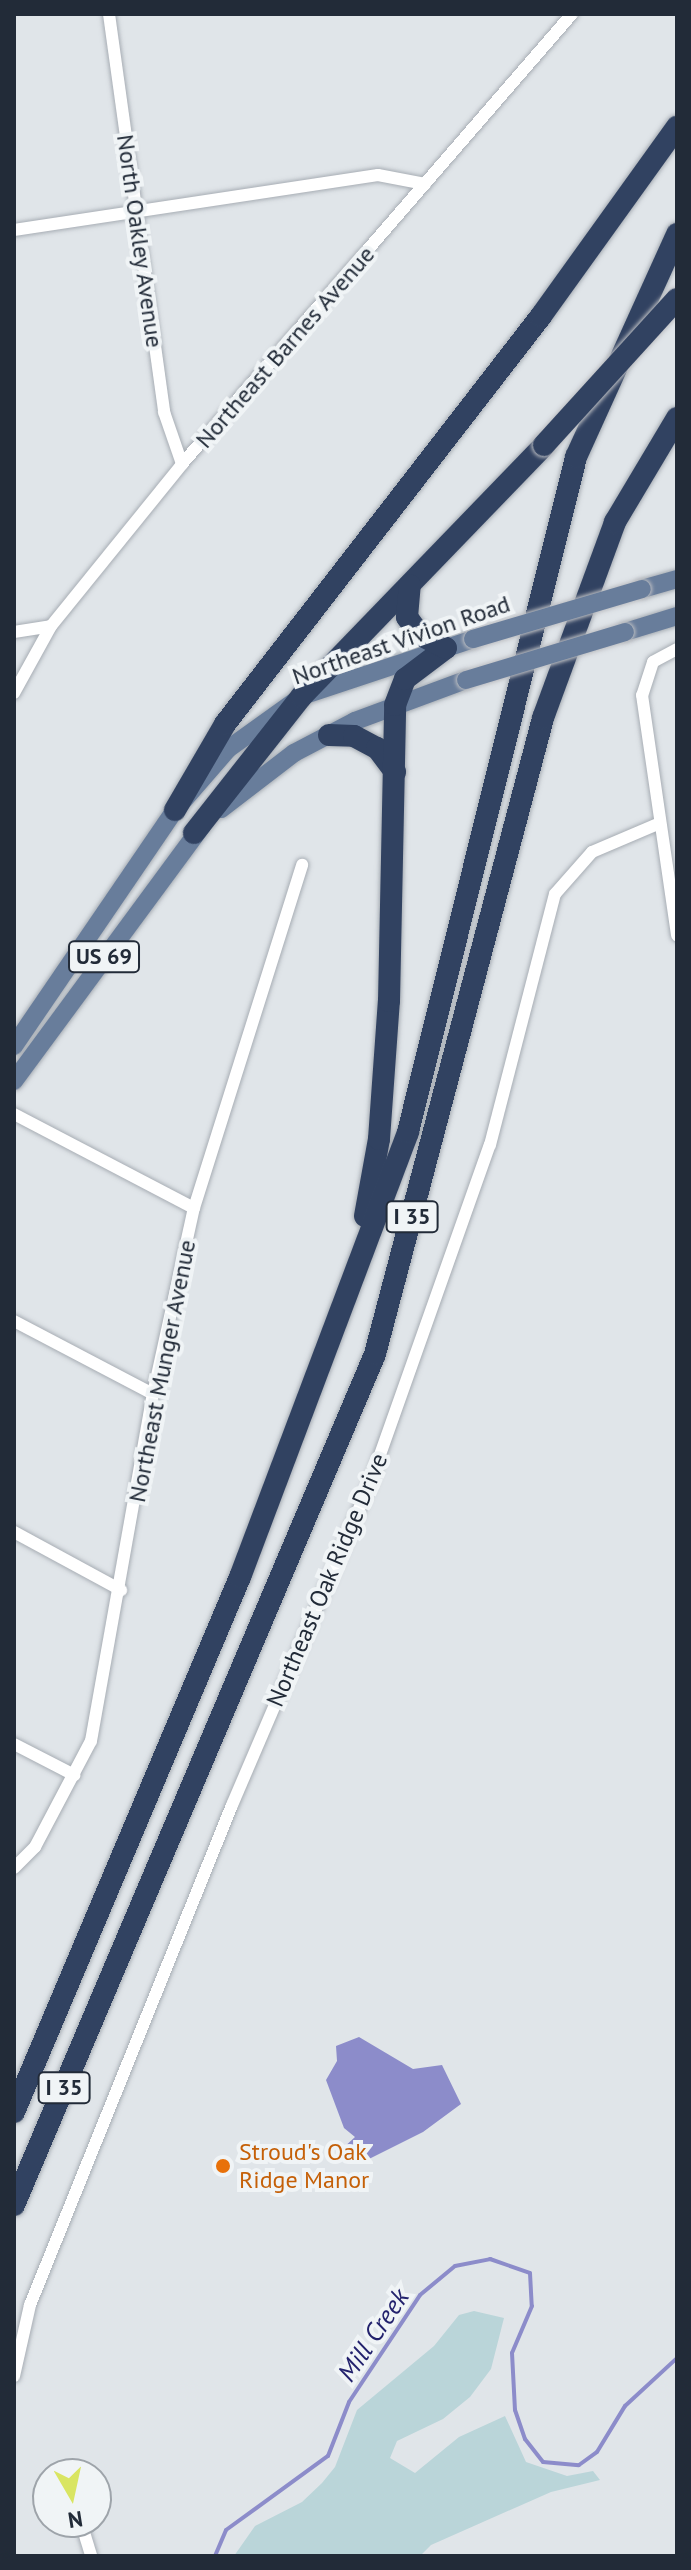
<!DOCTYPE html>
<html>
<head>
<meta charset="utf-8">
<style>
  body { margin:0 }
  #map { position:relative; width:691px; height:2570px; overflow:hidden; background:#e0e5e9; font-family:"PT Sans",sans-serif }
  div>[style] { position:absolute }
  .green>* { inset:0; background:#bad5d9 }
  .water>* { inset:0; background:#8c8cca }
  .stream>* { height:4px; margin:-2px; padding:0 2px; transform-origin:2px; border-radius:2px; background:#8c8cca }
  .roads { filter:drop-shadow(0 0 2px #a7adb4) drop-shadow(0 0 2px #a7adb4) }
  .minor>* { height:12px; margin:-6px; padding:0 6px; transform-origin:6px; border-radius:6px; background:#fff }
  .primary>* { height:18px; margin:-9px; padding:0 9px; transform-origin:9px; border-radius:9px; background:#687d9b }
  .motorway>* { height:22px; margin:-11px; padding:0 11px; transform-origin:11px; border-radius:11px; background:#314261 }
  .bridges { filter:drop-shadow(0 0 2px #bdbfc3) drop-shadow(0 0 2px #bdbfc3) }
  .primary-bridge>* { height:18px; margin:-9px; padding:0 9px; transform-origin:9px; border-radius:9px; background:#687d9b }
  .motorway-bridge>* { height:22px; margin:-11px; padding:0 11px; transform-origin:11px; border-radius:11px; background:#314261 }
  .dots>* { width:22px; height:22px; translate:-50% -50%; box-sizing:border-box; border:4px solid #f0f4f6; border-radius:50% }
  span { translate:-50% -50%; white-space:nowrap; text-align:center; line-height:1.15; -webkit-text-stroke:8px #f0f4f6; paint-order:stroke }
  .shield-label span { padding:2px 6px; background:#f0f4f6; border:2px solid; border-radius:6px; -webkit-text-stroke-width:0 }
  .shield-label { font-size:22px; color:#222b38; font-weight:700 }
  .street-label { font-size:24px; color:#222b38 }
  .food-label { font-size:24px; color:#c56008 }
  .left { translate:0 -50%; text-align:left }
  .water-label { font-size:26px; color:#23226d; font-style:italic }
  .frame { position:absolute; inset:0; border:16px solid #222b38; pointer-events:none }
  .north { position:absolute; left:32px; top:2458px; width:80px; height:80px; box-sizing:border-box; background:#f0f4f6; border:2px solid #9ea4aa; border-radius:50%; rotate:171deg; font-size:22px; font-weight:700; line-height:32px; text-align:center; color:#222b38 }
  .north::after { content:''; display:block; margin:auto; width:28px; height:36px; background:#d9e562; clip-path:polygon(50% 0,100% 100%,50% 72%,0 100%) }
</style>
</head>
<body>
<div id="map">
  <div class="green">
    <i style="clip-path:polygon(474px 2311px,504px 2318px,491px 2369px,470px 2397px,443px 2419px,397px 2441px,390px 2458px,415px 2473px,459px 2437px,505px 2416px,526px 2462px,567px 2476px,593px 2471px,600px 2480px,551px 2492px,431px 2545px,420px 2556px,234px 2556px,255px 2526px,302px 2502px,322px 2483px,335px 2467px,357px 2410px,434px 2346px,459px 2315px)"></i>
  </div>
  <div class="water">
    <i style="clip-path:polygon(359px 2037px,413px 2069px,442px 2065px,461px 2104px,423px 2132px,365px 2161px,342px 2149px,355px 2137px,344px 2128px,326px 2080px,337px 2061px,336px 2046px)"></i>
  </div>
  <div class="stream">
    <i style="left:215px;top:2556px;width:28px;rotate:-67deg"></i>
    <i style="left:226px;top:2530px;width:126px;rotate:-36deg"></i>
    <i style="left:328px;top:2456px;width:58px;rotate:-68.7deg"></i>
    <i style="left:349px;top:2402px;width:128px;rotate:-56.4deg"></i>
    <i style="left:420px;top:2295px;width:45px;rotate:-39.6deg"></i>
    <i style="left:455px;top:2266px;width:36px;rotate:-11deg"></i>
    <i style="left:490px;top:2259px;width:42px;rotate:19.3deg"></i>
    <i style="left:530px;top:2273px;width:33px;rotate:87deg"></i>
    <i style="left:532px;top:2306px;width:51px;rotate:113.1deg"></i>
    <i style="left:512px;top:2353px;width:57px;rotate:87deg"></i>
    <i style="left:515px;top:2410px;width:31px;rotate:71deg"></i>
    <i style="left:525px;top:2439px;width:29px;rotate:52deg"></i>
    <i style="left:543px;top:2462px;width:36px;rotate:5deg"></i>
    <i style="left:579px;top:2465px;width:22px;rotate:-36deg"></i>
    <i style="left:597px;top:2452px;width:54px;rotate:-58.7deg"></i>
    <i style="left:625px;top:2406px;width:71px;rotate:-42.7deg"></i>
  </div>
  <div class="roads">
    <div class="minor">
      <i style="left:109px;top:14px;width:402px;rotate:82.1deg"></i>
      <i style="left:164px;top:412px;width:55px;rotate:70.9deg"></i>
      <i style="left:14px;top:230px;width:368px;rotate:-8.6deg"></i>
      <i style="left:378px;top:175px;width:48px;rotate:10.8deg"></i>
      <i style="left:14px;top:632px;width:37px;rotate:-9deg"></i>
      <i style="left:677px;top:649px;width:27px;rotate:152deg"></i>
      <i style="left:653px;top:662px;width:35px;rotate:108deg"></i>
      <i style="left:642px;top:695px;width:243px;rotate:81.7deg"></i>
      <i style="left:14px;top:693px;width:77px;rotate:-61.1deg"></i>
      <i style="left:51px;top:626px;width:208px;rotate:-51deg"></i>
      <i style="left:182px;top:464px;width:595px;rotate:-49.09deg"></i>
      <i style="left:14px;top:1114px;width:203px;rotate:27.6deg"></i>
      <i style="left:14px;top:1321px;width:157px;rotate:27.7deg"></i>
      <i style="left:14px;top:1532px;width:122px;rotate:28.5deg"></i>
      <i style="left:14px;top:1744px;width:68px;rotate:27.3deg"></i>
      <i style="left:14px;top:1868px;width:30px;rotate:-45deg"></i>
      <i style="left:35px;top:1847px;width:120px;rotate:-62.2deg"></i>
      <i style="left:91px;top:1741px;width:352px;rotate:-79.9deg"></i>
      <i style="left:153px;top:1394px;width:190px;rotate:-77.6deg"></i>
      <i style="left:194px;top:1208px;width:360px;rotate:-72.5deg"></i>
      <i style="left:14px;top:2376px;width:73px;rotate:-77.3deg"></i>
      <i style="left:30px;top:2305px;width:539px;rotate:-68deg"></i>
      <i style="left:232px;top:1805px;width:350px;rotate:-66.8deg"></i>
      <i style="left:370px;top:1483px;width:359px;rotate:-70.5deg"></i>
      <i style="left:490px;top:1145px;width:259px;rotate:-75.5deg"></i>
      <i style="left:555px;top:894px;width:56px;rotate:-48.6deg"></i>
      <i style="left:592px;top:852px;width:74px;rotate:-23.1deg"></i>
      <i style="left:83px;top:2529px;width:28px;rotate:73deg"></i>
    </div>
    <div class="primary">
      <i style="left:642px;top:589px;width:36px;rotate:-16deg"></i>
      <i style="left:625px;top:632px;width:54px;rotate:-17.1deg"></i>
      <i style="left:221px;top:809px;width:92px;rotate:-37.5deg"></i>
      <i style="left:294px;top:753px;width:69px;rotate:-27.7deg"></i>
      <i style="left:355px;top:721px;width:118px;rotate:-20.3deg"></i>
      <i style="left:14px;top:1046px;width:286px;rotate:-55.7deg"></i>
      <i style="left:175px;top:810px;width:81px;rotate:-49deg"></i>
      <i style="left:228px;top:749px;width:91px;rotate:-35.6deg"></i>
      <i style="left:302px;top:696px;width:180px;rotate:-18.4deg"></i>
      <i style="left:14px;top:1081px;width:317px;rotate:-53.6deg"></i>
    </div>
    <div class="motorway">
      <i style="left:329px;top:735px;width:25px;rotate:2deg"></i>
      <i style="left:354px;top:736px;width:26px;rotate:28deg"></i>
      <i style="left:377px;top:748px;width:30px;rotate:53deg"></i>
      <i style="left:175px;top:810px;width:99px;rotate:-59.8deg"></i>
      <i style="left:225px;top:724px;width:516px;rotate:-52.24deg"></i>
      <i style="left:541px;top:316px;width:233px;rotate:-54.3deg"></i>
      <i style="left:194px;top:833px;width:174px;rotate:-51.8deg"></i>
      <i style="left:302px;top:696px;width:349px;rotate:-46deg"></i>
      <i style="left:365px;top:1216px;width:78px;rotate:-79.7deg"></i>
      <i style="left:379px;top:1139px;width:138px;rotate:-85.9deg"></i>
      <i style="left:389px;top:1001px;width:296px;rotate:-88.8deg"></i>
      <i style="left:395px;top:705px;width:28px;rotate:-69deg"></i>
      <i style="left:405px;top:679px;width:51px;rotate:-37.1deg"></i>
      <i style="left:446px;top:648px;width:29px;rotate:-153deg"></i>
      <i style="left:420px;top:635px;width:22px;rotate:-126deg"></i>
      <i style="left:407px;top:617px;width:32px;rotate:-85deg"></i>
      <i style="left:14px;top:2112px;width:581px;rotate:-67.1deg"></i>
      <i style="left:240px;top:1577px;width:476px;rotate:-69.3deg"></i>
      <i style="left:408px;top:1132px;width:696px;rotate:-76.02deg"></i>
      <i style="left:576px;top:457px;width:245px;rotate:-65.6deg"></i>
      <i style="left:14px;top:2205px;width:924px;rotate:-67.01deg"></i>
      <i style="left:375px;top:1354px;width:658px;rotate:-75.2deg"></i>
      <i style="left:543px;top:718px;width:209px;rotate:-69.8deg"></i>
      <i style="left:615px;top:522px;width:121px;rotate:-59.2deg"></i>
    </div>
  </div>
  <div class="bridges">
    <div class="primary-bridge">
      <i style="left:473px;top:639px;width:176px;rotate:-16.5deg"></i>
      <i style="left:466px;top:680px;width:166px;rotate:-16.8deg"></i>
    </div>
    <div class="motorway-bridge">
      <i style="left:544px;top:445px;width:197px;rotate:-47.7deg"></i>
    </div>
  </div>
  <div class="dots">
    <i style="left:223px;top:2166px;background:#e8710a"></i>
  </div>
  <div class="shield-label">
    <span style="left:104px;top:957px">US 69</span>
    <span style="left:412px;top:1217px">I 35</span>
    <span style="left:64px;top:2088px">I 35</span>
  </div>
  <div class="street-label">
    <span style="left:140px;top:241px;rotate:82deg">North Oakley Avenue</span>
    <span style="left:285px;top:347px;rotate:-49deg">Northeast Barnes Avenue</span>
    <span style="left:401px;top:640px;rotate:-19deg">Northeast Vivion Road</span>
    <span style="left:162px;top:1371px;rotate:-79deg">Northeast Munger Avenue</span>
    <span style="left:327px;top:1580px;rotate:-67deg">Northeast Oak Ridge Drive</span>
  </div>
  <div class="food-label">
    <span class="left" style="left:239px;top:2166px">Stroud's Oak<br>Ridge Manor</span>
  </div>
  <div class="water-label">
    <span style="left:373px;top:2335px;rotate:-56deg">Mill Creek</span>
  </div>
  <div class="frame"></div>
  <div class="north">N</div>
</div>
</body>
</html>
